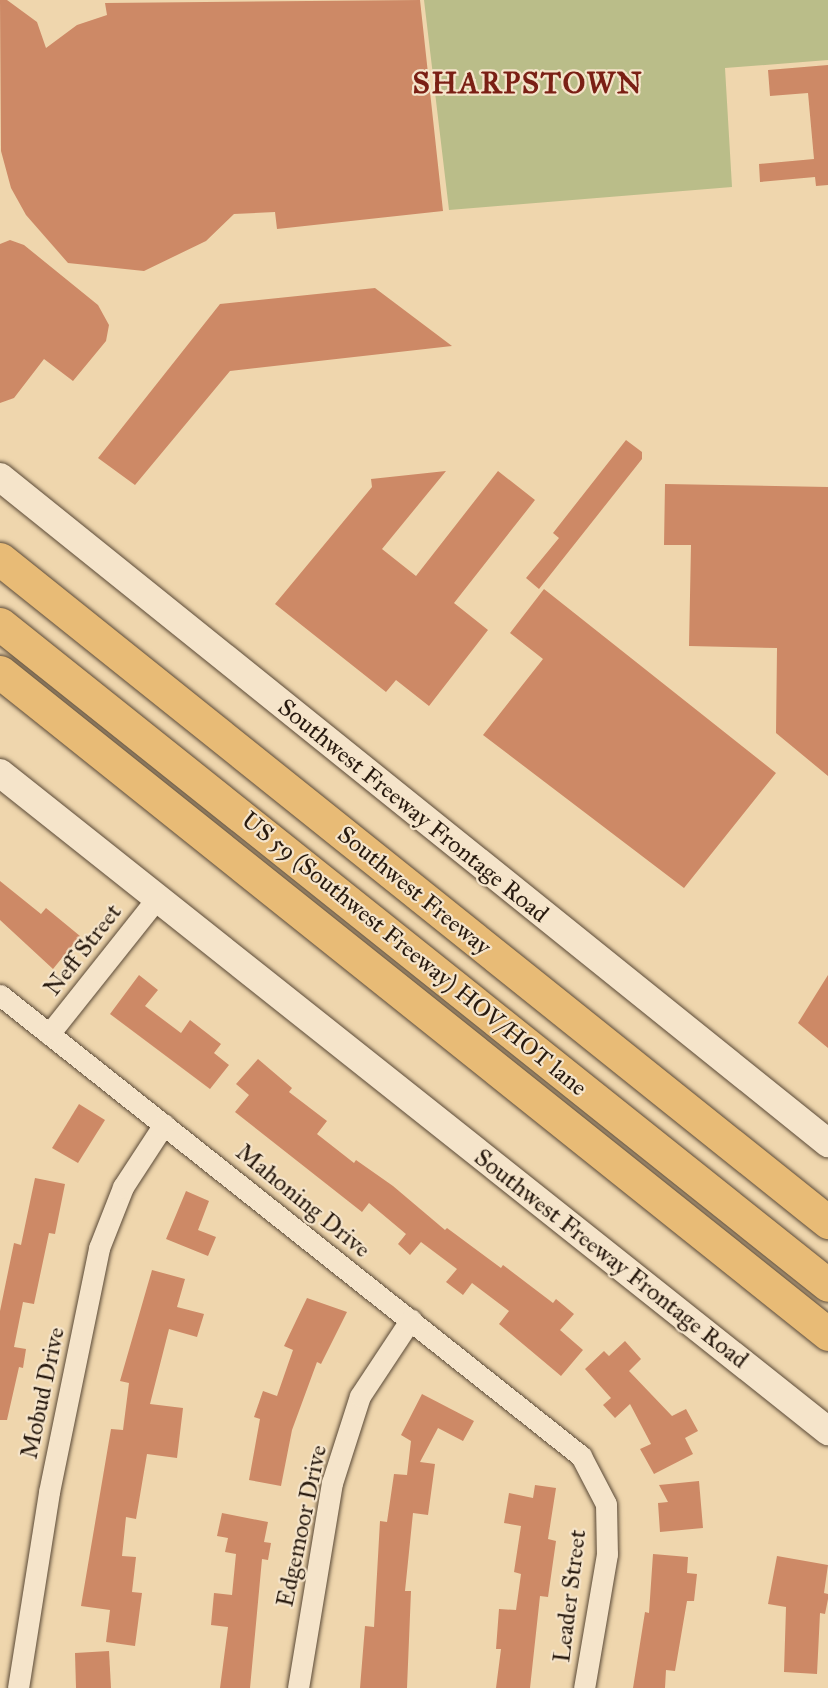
<!DOCTYPE html>
<html>
<head>
<meta charset="utf-8">
<style>
  body { margin:0 }
  #map { position:relative; width:828px; height:1688px; overflow:hidden; background:#efd6ad; font-family:"IM FELL Great Primer",serif }
  div>[style] { position:absolute }
  .green>* { inset:0; background:#babd89 }
  .building>* { inset:0; background:#cd8966 }
  .roads { filter:drop-shadow(0 0 2px #5a4936) drop-shadow(0 0 2px #5a4936) }
  .minor>* { height:21px; margin:-10.5px; padding:0 10.5px; transform-origin:10.5px; border-radius:10.5px; background:#f5e4ca }
  .secondary>* { height:28px; margin:-14px; padding:0 14px; transform-origin:14px; border-radius:14px; background:#f5e4ca }
  .motorway>* { height:33px; margin:-16.5px; padding:0 16.5px; transform-origin:16.5px; border-radius:16.5px; background:#e8bb76 }
  span { translate:-50% -50%; white-space:nowrap; text-align:center; line-height:1.15; -webkit-text-stroke:4.5px #f5e4ca; paint-order:stroke }
  .street-label { font-size:24px; color:#281a0f }
  .district-label { font-size:30px; color:#7a1f14; font-weight:700; letter-spacing:1.5px }
</style>
</head>
<body>
<div id="map">
  <div class="green">
    <i style="clip-path:polygon(424px 0,828px 0,828px 60px,725px 68px,732px 187px,449px 210px)"></i>
  </div>
  <div class="building">
    <i style="clip-path:polygon(0 0,7px 0,37px 22px,46px 48px,77px 25px,107px 15px,105px 3px,420px 0,443px 211px,277px 229px,275px 212px,234px 214px,206px 241px,144px 271px,68px 263px,26px 215px,11px 188px,1px 151px)"></i>
    <i style="clip-path:polygon(828px 65px,828px 185px,816px 186px,815px 177px,760px 182px,759px 164px,814px 159px,808px 93px,770px 96px,768px 70px)"></i>
    <i style="clip-path:polygon(10px 240px,24px 245px,98px 305px,109px 325px,106px 341px,73px 381px,44px 359px,14px 398px,0 403px,0 244px)"></i>
    <i style="clip-path:polygon(375px 288px,452px 346px,230px 371px,135px 485px,98px 458px,220px 304px)"></i>
    <i style="clip-path:polygon(626px 440px,642px 452px,642px 459px,539px 589px,526px 578px,559px 538px,553px 533px)"></i>
    <i style="clip-path:polygon(446px 471px,382px 549px,416px 576px,498px 471px,535px 500px,454px 603px,488px 630px,429px 706px,396px 680px,386px 692px,275px 604px,372px 487px,371px 479px)"></i>
    <i style="clip-path:polygon(665px 484px,828px 487px,828px 776px,776px 733px,777px 648px,689px 646px,691px 545px,664px 545px)"></i>
    <i style="clip-path:polygon(544px 589px,776px 773px,684px 888px,483px 735px,543px 659px,510px 633px)"></i>
    <i style="clip-path:polygon(0 881px,41px 914px,46px 908px,80px 936px,53px 969px,0 920px)"></i>
    <i style="clip-path:polygon(139px 975px,158px 990px,145px 1006px,181px 1033px,190px 1020px,221px 1044px,214px 1053px,229px 1065px,210px 1089px,110px 1014px)"></i>
    <i style="clip-path:polygon(828px 975px,828px 1048px,798px 1023px)"></i>
    <i style="clip-path:polygon(258px 1059px,292px 1088px,289px 1092px,327px 1121px,317px 1134px,354px 1163px,356px 1160px,393px 1186px,445px 1230px,447px 1228px,501px 1268px,503px 1265px,553px 1303px,556px 1299px,574px 1314px,560px 1330px,583px 1350px,561px 1376px,499px 1324px,509px 1311px,472px 1283px,463px 1295px,446px 1282px,457px 1269px,421px 1242px,410px 1255px,398px 1244px,406px 1234px,369px 1203px,362px 1212px,235px 1112px,249px 1095px,236px 1084px)"></i>
    <i style="clip-path:polygon(79px 1104px,105px 1120px,78px 1163px,52px 1148px)"></i>
    <i style="clip-path:polygon(35px 1178px,65px 1184px,55px 1234px,49px 1233px,34px 1304px,23px 1302px,14px 1347px,26px 1349px,23px 1368px,19px 1367px,7px 1420px,0 1420px,0 1311px,14px 1243px,21px 1245px)"></i>
    <i style="clip-path:polygon(186px 1191px,209px 1201px,198px 1230px,216px 1237px,208px 1256px,166px 1239px)"></i>
    <i style="clip-path:polygon(152px 1270px,185px 1279px,177px 1307px,204px 1314px,197px 1337px,169px 1329px,150px 1404px,183px 1408px,177px 1458px,147px 1454px,136px 1519px,126px 1517px,122px 1556px,136px 1557px,132px 1592px,142px 1593px,135px 1646px,106px 1642px,110px 1610px,81px 1606px,111px 1429px,123px 1430px,129px 1383px,120px 1381px)"></i>
    <i style="clip-path:polygon(307px 1298px,347px 1312px,321px 1364px,317px 1362px,292px 1430px,281px 1486px,249px 1480px,260px 1419px,254px 1417px,263px 1391px,277px 1396px,293px 1350px,284px 1346px)"></i>
    <i style="clip-path:polygon(625px 1341px,641px 1359px,629px 1371px,672px 1416px,686px 1409px,698px 1431px,685px 1438px,693px 1454px,654px 1474px,640px 1449px,651px 1444px,630px 1404px,615px 1418px,603px 1405px,611px 1398px,585px 1369px,604px 1351px,609px 1356px)"></i>
    <i style="clip-path:polygon(422px 1394px,474px 1421px,463px 1441px,438px 1428px,420px 1462px,435px 1464px,428px 1515px,413px 1513px,405px 1591px,411px 1591px,407px 1688px,360px 1688px,365px 1626px,374px 1627px,380px 1521px,387px 1522px,394px 1474px,407px 1475px,411px 1441px,401px 1435px)"></i>
    <i style="clip-path:polygon(699px 1481px,703px 1528px,660px 1532px,658px 1503px,668px 1502px,659px 1485px)"></i>
    <i style="clip-path:polygon(535px 1485px,556px 1488px,548px 1539px,556px 1541px,548px 1597px,540px 1596px,530px 1688px,496px 1688px,501px 1649px,496px 1649px,499px 1609px,516px 1610px,521px 1574px,514px 1572px,521px 1526px,504px 1523px,509px 1493px,533px 1498px)"></i>
    <i style="clip-path:polygon(222px 1513px,268px 1522px,264px 1542px,271px 1543px,268px 1560px,262px 1559px,250px 1688px,220px 1688px,228px 1627px,211px 1625px,214px 1593px,232px 1595px,236px 1554px,225px 1552px,228px 1538px,217px 1536px)"></i>
    <i style="clip-path:polygon(653px 1554px,688px 1557px,687px 1573px,697px 1574px,694px 1601px,687px 1601px,675px 1671px,666px 1670px,665px 1688px,633px 1688px,645px 1612px,649px 1613px)"></i>
    <i style="clip-path:polygon(777px 1556px,828px 1565px,824px 1593px,828px 1594px,828px 1599px,825px 1614px,820px 1613px,817px 1674px,784px 1672px,786px 1607px,768px 1604px)"></i>
    <i style="clip-path:polygon(109px 1651px,111px 1688px,76px 1688px,75px 1653px)"></i>
  </div>
  <div class="roads">
    <div class="minor">
      <i style="left:0;top:995px;width:742px;rotate:38.43deg"></i>
      <i style="left:581px;top:1456px;width:54px;rotate:62.5deg"></i>
      <i style="left:606px;top:1504px;width:50px;rotate:88.9deg"></i>
      <i style="left:607px;top:1554px;width:136px;rotate:99.7deg"></i>
      <i style="left:49px;top:1034px;width:174px;rotate:-51.5deg"></i>
      <i style="left:18px;top:1688px;width:198px;rotate:-81deg"></i>
      <i style="left:49px;top:1492px;width:249px;rotate:-78.4deg"></i>
      <i style="left:99px;top:1248px;width:66px;rotate:-68.5deg"></i>
      <i style="left:123px;top:1187px;width:75px;rotate:-56.9deg"></i>
      <i style="left:298px;top:1688px;width:208px;rotate:-80.6deg"></i>
      <i style="left:332px;top:1483px;width:91px;rotate:-72.2deg"></i>
      <i style="left:360px;top:1396px;width:92px;rotate:-56.5deg"></i>
    </div>
    <div class="secondary">
      <i style="left:0;top:477px;width:1063px;rotate:38.81deg"></i>
      <i style="left:0;top:773px;width:1058px;rotate:38.47deg"></i>
    </div>
    <div class="motorway">
      <i style="left:0;top:559px;width:1061px;rotate:38.69deg"></i>
      <i style="left:0;top:624px;width:1059px;rotate:38.6deg"></i>
      <i style="left:0;top:672px;width:1060px;rotate:38.64deg"></i>
    </div>
  </div>
  <div class="street-label">
    <span style="left:413px;top:811px;rotate:39deg">Southwest Freeway Frontage Road</span>
    <span style="left:414px;top:891px;rotate:39deg">Southwest Freeway</span>
    <span style="left:83px;top:950px;rotate:-52deg">Neff Street</span>
    <span style="left:414px;top:954px;rotate:39deg">US 59 (Southwest Freeway) HOV/HOT lane</span>
    <span style="left:303px;top:1201px;rotate:39deg">Mahoning Drive</span>
    <span style="left:611px;top:1259px;rotate:38deg">Southwest Freeway Frontage Road</span>
    <span style="left:43px;top:1393px;rotate:-78deg">Mobud Drive</span>
    <span style="left:302px;top:1526px;rotate:-78deg">Edgemoor Drive</span>
    <span style="left:570px;top:1596px;rotate:-83deg">Leader Street</span>
  </div>
  <div class="district-label">
    <span style="left:528px;top:83px">SHARPSTOWN</span>
  </div>
</div>
</body>
</html>
